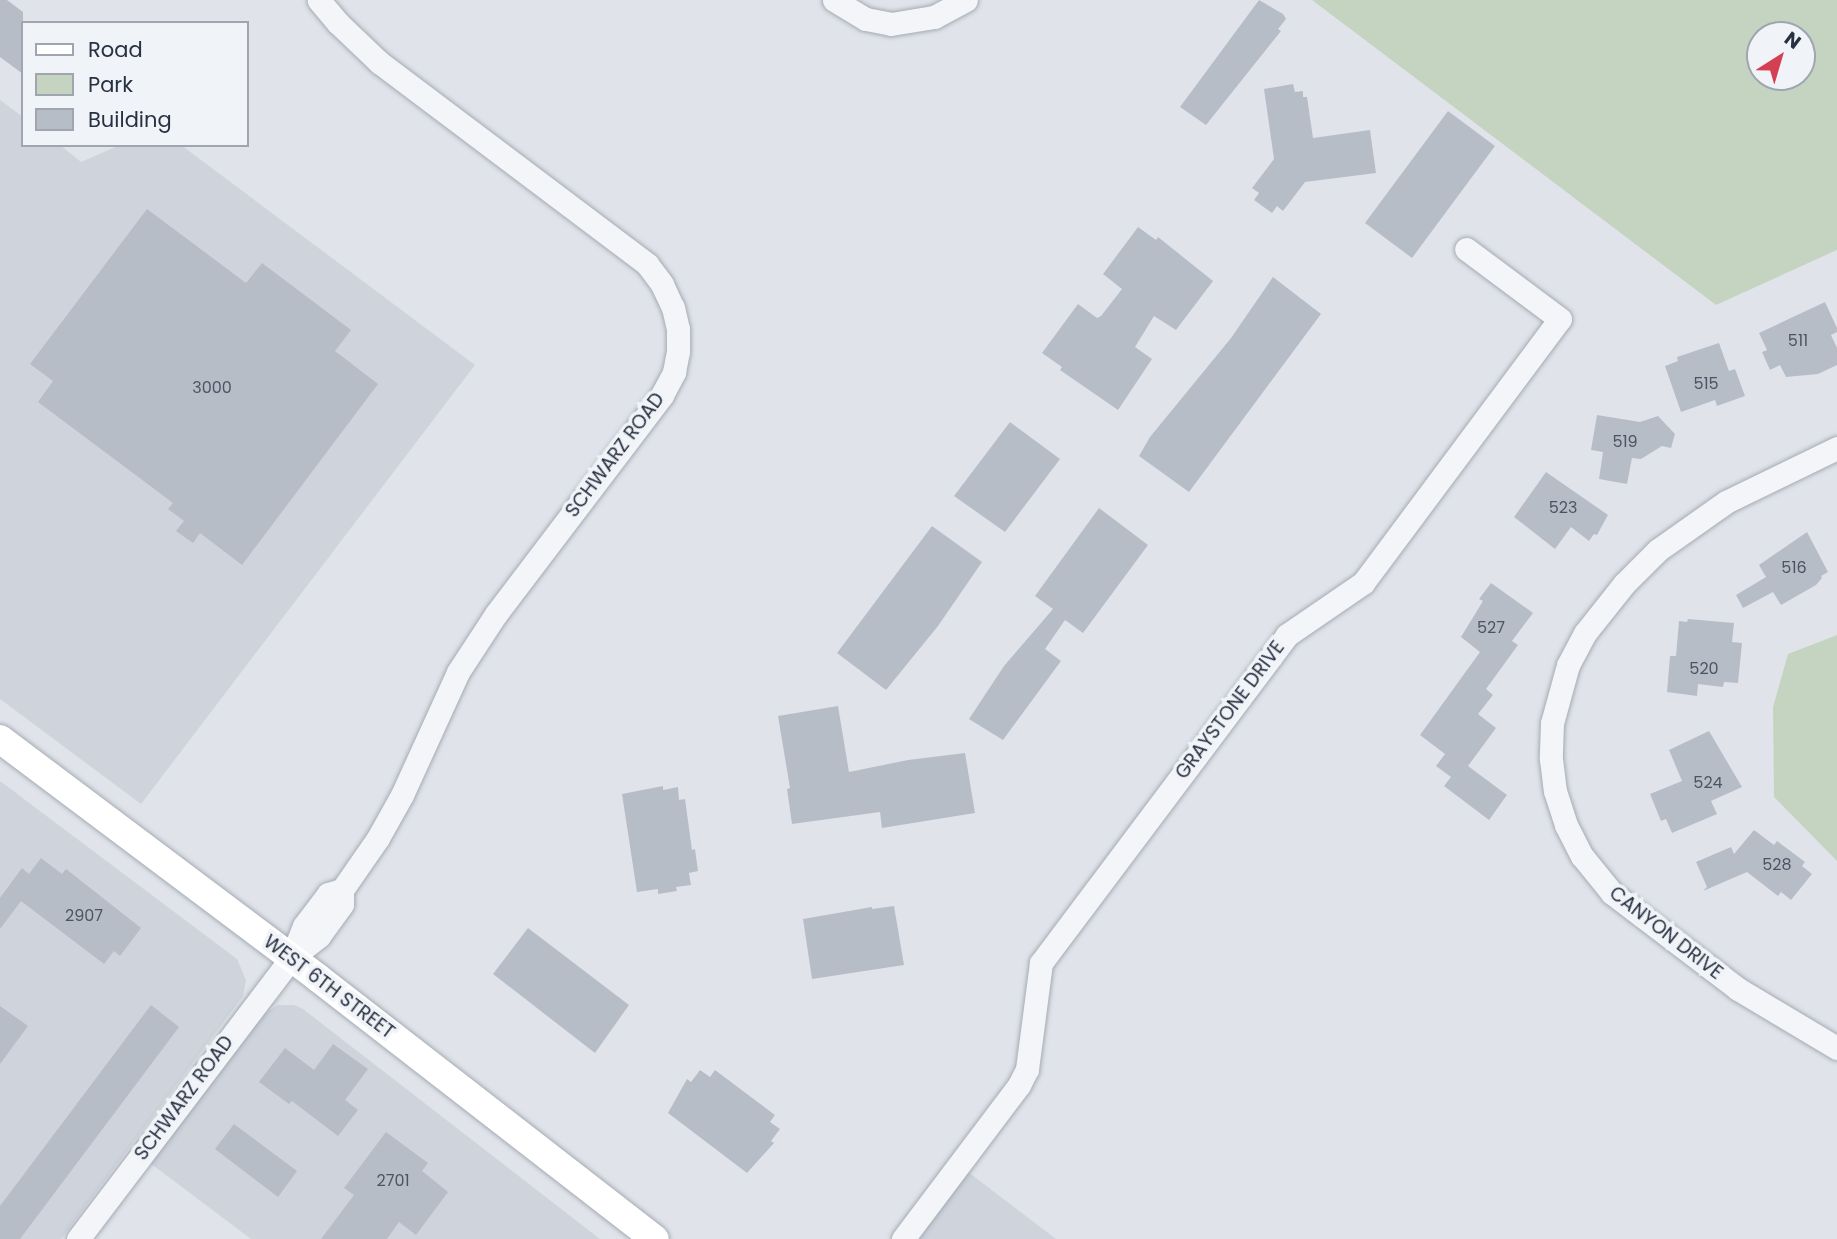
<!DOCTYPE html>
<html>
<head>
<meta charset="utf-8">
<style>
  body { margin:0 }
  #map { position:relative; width:1837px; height:1239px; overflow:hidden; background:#e0e4ea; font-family:Poppins,sans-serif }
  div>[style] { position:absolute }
  .built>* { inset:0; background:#ced3dc }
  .green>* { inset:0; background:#c5d4c1 }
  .building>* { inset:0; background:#b7bdc7 }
  .roads { filter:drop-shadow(0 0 2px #a5abb4) drop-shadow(0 0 2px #a5abb4) }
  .minor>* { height:23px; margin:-11.5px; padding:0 11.5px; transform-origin:11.5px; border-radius:11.5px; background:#f3f5f8 }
  .major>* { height:28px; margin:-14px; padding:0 14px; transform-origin:14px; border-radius:14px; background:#fff }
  span { translate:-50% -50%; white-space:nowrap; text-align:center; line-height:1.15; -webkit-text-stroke:7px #f0f3f7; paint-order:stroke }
  .number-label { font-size:16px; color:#4c5463 }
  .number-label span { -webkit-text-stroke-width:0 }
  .street-label { font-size:19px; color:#283142 }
  .legend { position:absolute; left:21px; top:21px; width:228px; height:126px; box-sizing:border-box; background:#f0f3f7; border:2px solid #a0a5af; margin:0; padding:9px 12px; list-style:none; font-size:21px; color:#283142 }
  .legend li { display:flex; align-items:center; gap:14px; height:35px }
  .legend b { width:35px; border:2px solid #a0a5af }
  .north { position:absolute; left:1746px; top:21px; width:70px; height:70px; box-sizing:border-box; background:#f0f3f7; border:2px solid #a0a5af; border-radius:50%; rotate:37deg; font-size:19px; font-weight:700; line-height:28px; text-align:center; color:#283142 }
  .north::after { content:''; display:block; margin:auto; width:24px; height:32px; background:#d53f53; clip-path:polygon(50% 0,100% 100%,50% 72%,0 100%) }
</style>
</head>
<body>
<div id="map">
  <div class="built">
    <i style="clip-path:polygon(0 100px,23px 117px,23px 145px,60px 145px,81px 162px,120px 145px,181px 145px,475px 365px,141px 804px,0 699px)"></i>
    <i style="clip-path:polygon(0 781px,237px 959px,246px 980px,243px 996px,61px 1239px,0 1239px)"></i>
    <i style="clip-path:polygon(278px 1005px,294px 1005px,303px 1009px,600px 1239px,251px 1239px,150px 1163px,261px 1016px)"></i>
    <i style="clip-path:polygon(968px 1172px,1056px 1239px,918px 1239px)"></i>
  </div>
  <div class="green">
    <i style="clip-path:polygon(evenodd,1312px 0,1837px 0,1837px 250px,1716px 305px,1312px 0,1760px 35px,1802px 35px,1802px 77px,1760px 77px,1760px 35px)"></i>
    <i style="clip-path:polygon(1837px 635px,1837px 861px,1774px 797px,1773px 707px,1788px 654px)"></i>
  </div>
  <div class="building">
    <i style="clip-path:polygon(0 0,7px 0,23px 12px,23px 74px,0 57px)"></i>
    <i style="clip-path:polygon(1259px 0,1283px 14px,1286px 19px,1278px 29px,1281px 31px,1206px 125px,1180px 107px)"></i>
    <i style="clip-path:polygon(1293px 84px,1295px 92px,1303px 91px,1303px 97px,1307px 97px,1313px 138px,1370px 130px,1376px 173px,1305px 182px,1283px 211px,1277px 206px,1272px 213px,1254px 200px,1259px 193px,1252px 188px,1274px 159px,1264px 89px)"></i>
    <i style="clip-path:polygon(1448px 111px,1495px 146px,1412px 258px,1365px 223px)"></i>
    <i style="clip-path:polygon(147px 209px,246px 283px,262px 263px,351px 330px,335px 351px,378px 384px,242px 565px,200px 533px,193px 543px,176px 531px,184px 521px,168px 509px,173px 503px,38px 402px,53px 381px,30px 364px)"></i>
    <i style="clip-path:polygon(1138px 227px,1156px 240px,1158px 237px,1213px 281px,1176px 330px,1154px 316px,1135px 347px,1152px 359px,1118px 410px,1060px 370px,1062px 367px,1042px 353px,1078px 304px,1097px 318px,1101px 316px,1122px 289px,1103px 274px)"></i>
    <i style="clip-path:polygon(1273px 277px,1321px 314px,1189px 492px,1139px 456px,1150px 437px,1231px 338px)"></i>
    <i style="clip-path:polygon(1825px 302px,1837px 328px,1837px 332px,1831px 335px,1837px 348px,1837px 365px,1818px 374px,1786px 377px,1780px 365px,1770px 370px,1762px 352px,1767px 350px,1759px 333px)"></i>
    <i style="clip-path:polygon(1719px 343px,1729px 371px,1735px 369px,1745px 396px,1717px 406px,1715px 400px,1681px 412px,1665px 366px,1678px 361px,1677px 357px)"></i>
    <i style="clip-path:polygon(1597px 415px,1640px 422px,1658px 416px,1675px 434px,1671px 448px,1662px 446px,1641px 459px,1632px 458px,1627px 484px,1599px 479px,1603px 452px,1591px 450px)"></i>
    <i style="clip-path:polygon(1010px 422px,1060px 459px,1005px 532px,954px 496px)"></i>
    <i style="clip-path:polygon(1546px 472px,1608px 515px,1597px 535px,1594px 534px,1589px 541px,1571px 527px,1555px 549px,1514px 517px)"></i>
    <i style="clip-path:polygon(1099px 508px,1148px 545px,1083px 633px,1065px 620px,1045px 649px,1061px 661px,1003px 740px,969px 719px,1004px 666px,1053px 609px,1035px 596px)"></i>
    <i style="clip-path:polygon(932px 526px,982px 562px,938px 626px,886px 690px,837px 653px)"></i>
    <i style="clip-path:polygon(1807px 532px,1828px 572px,1821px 576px,1822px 578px,1816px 585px,1781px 605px,1773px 592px,1743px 608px,1736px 595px,1766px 577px,1759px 565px)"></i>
    <i style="clip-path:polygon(1491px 583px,1533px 613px,1512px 641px,1518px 645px,1486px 689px,1493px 695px,1478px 714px,1496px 728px,1468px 766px,1507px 795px,1489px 820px,1444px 786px,1451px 777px,1436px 766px,1445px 754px,1420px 735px,1480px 652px,1461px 637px,1483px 601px,1479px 599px)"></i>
    <i style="clip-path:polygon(1688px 619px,1734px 623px,1732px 642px,1742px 643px,1738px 683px,1724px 682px,1723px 687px,1698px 684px,1697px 696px,1667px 692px,1670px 656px,1676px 656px,1679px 621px,1687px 622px)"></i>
    <i style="clip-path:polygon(838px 706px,849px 772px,908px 760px,965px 753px,975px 813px,882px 828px,880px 812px,792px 824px,787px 789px,790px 788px,778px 716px)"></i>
    <i style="clip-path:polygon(1709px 731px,1742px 787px,1711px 801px,1717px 814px,1672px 833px,1666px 819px,1661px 821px,1650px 794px,1682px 781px,1669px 750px)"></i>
    <i style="clip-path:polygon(663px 786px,663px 790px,678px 787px,679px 800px,685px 799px,692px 850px,695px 849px,698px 871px,689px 873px,691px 885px,676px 887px,677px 891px,658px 894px,658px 889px,637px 892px,622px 794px)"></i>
    <i style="clip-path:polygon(1754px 830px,1774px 845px,1777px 841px,1805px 862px,1802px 866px,1812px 874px,1791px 900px,1781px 892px,1778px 896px,1747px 872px,1703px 891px,1707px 887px,1696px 862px,1731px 847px,1734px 854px)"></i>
    <i style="clip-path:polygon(41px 858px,62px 874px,66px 869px,141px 928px,120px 956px,114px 951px,104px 964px,21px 901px,0 929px,0 898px,22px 868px,29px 874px)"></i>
    <i style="clip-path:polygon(894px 906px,904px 965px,812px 979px,803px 919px,872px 907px,872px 909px)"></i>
    <i style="clip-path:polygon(528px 928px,629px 1005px,595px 1053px,493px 974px)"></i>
    <i style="clip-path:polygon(151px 1005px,179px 1027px,20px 1239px,0 1239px,0 1206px)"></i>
    <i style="clip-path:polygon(0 1006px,28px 1026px,0 1064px)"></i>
    <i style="clip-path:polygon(333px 1044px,368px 1069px,345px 1100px,358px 1110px,338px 1136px,292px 1101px,289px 1104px,259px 1082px,285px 1048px,314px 1070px)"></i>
    <i style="clip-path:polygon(700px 1070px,710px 1077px,715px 1070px,775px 1115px,770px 1122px,780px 1129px,771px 1141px,774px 1143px,747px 1173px,668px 1113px,687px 1079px,691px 1082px)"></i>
    <i style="clip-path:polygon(234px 1124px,297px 1171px,278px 1197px,215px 1149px)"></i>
    <i style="clip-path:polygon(386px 1132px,428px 1163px,422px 1171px,448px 1192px,416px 1235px,399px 1222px,387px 1239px,321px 1239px,354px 1195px,344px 1188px)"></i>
  </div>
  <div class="roads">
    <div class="minor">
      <i style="left:834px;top:0;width:37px;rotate:31deg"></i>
      <i style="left:866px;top:19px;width:25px;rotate:11deg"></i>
      <i style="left:891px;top:24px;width:44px;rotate:-9.2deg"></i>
      <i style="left:934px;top:17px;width:36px;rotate:-28deg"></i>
      <i style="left:1837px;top:448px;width:123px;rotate:154.1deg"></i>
      <i style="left:1726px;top:502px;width:83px;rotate:144.8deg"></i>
      <i style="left:1658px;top:550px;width:48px;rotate:135deg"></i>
      <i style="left:1624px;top:584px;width:63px;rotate:128.5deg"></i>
      <i style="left:1585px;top:633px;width:36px;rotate:118deg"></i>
      <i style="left:1568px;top:665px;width:60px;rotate:105.4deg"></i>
      <i style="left:1552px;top:723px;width:36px;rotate:92deg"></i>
      <i style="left:1551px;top:759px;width:32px;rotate:83deg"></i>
      <i style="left:1555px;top:791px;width:36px;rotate:72deg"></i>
      <i style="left:1566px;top:825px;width:35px;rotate:63deg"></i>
      <i style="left:1582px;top:856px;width:48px;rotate:51deg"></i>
      <i style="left:1612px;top:893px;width:158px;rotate:37.3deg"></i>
      <i style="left:1738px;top:989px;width:115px;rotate:30.8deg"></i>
      <i style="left:291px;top:958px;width:36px;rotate:-38deg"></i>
      <i style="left:319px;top:936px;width:39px;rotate:-54deg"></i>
      <i style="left:342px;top:904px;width:14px;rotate:-90deg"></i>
      <i style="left:342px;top:890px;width:63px;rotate:-55.3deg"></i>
      <i style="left:378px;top:838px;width:49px;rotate:-60.8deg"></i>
      <i style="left:402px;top:795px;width:135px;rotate:-65.5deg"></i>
      <i style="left:458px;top:672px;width:69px;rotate:-56.8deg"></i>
      <i style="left:496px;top:614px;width:275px;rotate:-52.8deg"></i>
      <i style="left:662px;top:395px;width:26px;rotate:-62deg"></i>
      <i style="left:674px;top:372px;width:21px;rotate:-79deg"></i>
      <i style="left:678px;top:351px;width:22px;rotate:-90deg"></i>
      <i style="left:678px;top:329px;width:22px;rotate:-103deg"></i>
      <i style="left:673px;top:308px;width:26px;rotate:-115deg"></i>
      <i style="left:662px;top:284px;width:25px;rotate:-127deg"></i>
      <i style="left:647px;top:264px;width:334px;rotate:-143deg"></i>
      <i style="left:380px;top:63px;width:58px;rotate:-136.4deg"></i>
      <i style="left:338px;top:23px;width:30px;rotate:-130deg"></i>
      <i style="left:78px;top:1239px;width:353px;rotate:-52.8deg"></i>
      <i style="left:291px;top:958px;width:35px;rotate:-68deg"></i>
      <i style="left:304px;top:926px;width:40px;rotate:-53deg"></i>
      <i style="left:328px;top:894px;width:15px;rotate:-16deg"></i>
      <i style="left:903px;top:1239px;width:193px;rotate:-53deg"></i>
      <i style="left:1019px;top:1085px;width:18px;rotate:-63deg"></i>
      <i style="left:1027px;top:1069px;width:107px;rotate:-82.5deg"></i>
      <i style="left:1041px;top:963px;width:410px;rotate:-53.1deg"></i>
      <i style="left:1287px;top:635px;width:92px;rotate:-34.4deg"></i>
      <i style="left:1363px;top:583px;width:329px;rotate:-53.3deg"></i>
      <i style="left:1560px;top:319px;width:117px;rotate:-143.3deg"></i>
    </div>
    <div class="major">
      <i style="left:0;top:739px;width:398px;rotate:36.9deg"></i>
      <i style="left:318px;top:978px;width:426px;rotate:37.8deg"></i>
    </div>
  </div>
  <div class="number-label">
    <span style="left:1798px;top:341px">511</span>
    <span style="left:1706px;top:384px">515</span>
    <span style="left:212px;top:388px">3000</span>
    <span style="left:1625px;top:442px">519</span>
    <span style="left:1563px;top:508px">523</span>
    <span style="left:1794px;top:568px">516</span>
    <span style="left:1491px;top:628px">527</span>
    <span style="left:1704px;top:669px">520</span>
    <span style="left:1708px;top:783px">524</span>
    <span style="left:1777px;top:865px">528</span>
    <span style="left:84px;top:916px">2907</span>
    <span style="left:393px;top:1181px">2701</span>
  </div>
  <div class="street-label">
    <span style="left:615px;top:455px;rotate:-53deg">SCHWARZ ROAD</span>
    <span style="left:1230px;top:710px;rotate:-53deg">GRAYSTONE DRIVE</span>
    <span style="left:1666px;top:933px;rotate:38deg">CANYON DRIVE</span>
    <span style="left:329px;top:987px;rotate:37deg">WEST 6TH STREET</span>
    <span style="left:184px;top:1098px;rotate:-53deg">SCHWARZ ROAD</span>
  </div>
  <ul class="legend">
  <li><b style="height:9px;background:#fff"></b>Road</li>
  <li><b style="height:19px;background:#c5d4c1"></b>Park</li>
  <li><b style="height:19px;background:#b7bdc7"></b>Building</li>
  </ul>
  <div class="north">N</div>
</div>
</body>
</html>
